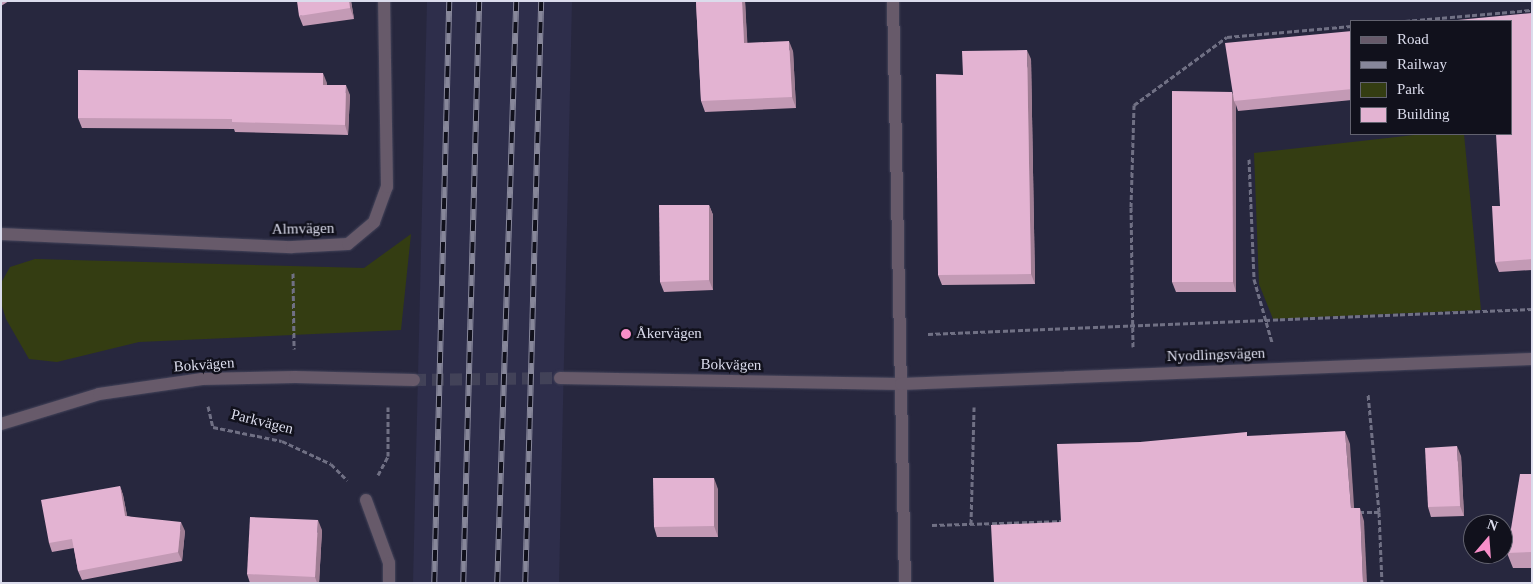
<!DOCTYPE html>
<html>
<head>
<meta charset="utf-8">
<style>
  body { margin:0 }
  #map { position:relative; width:1533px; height:584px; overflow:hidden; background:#27273e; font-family:Georgia,serif }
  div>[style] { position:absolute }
  .built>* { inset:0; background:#2e2e4b }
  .green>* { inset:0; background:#343d12 }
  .tertiary-tunnel>* { height:12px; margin-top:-6px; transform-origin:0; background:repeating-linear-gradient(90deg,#424258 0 12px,transparent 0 18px) }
  .path>* { height:3px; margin-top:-1.5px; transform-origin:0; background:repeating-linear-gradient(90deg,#707084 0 5px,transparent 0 7.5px) }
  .roads { filter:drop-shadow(0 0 1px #44445a) drop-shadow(0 0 1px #44445a) }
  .minor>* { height:12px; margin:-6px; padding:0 6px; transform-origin:6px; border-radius:6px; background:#675a6a }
  .tertiary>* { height:12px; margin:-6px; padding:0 6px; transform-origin:6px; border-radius:6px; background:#675a6a }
  .rail>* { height:5.5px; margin-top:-2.75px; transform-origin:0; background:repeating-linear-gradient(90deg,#11111c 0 11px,#87879a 0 22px); box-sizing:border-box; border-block:1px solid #87879a }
  .wall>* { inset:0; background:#c39ab5 }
  .shaded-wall>* { inset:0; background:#9f7d93 }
  .building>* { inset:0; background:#e3b3d2 }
  .dots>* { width:14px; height:14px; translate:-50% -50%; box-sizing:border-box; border:2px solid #11111c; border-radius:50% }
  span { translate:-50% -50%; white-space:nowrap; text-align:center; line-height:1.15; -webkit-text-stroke:5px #11111c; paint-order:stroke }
  .street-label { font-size:15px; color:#dbdcec }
  .poi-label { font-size:15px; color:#dbdcec }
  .left { translate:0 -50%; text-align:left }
  .frame { position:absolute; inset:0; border:2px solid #dbdcec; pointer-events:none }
  .legend { position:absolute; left:1350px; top:20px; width:162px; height:115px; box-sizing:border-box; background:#11111c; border:1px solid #62626f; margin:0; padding:6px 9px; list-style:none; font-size:15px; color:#dbdcec }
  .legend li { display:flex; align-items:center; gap:10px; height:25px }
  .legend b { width:25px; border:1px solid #62626f }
  .north { position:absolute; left:1463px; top:514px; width:50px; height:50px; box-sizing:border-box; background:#11111c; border:1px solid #62626f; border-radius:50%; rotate:18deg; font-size:14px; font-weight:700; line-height:20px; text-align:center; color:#dbdcec }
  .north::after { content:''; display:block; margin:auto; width:18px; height:22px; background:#f98fc9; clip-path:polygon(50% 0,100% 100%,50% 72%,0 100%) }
</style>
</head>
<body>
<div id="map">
  <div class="built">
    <i style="clip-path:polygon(427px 1px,572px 1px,559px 583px,413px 583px)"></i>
  </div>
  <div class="green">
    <i style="clip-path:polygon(1423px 134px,1464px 134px,1481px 310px,1273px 319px,1259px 284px,1254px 153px)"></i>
    <i style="clip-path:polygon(411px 234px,401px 330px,139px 342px,57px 362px,29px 359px,6px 319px,1px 303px,1px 283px,10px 267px,35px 259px,364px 268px)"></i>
  </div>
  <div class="tertiary-tunnel">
    <i style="left:414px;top:380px;width:146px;rotate:-0.8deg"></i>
  </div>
  <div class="path">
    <i style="left:1405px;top:21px;width:127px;rotate:-5deg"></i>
    <i style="left:1249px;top:159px;width:120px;rotate:87.6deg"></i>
    <i style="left:1254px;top:279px;width:66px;rotate:74.1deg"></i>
    <i style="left:293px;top:273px;width:76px;rotate:89.2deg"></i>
    <i style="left:928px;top:334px;width:605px;rotate:-2.37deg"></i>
    <i style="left:1133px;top:347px;width:140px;rotate:-90.8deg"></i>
    <i style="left:1131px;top:207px;width:102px;rotate:-88.3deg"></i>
    <i style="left:1134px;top:105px;width:115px;rotate:-36.2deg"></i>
    <i style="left:1227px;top:37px;width:125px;rotate:-5deg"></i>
    <i style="left:208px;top:406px;width:22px;rotate:77deg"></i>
    <i style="left:213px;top:427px;width:70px;rotate:11.5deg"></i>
    <i style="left:282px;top:441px;width:54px;rotate:25.1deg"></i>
    <i style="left:331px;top:464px;width:23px;rotate:45deg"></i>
    <i style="left:378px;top:475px;width:21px;rotate:-62deg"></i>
    <i style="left:388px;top:456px;width:49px;rotate:-90deg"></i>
    <i style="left:1359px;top:512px;width:20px"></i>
    <i style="left:1379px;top:512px;width:119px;rotate:-95.3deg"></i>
    <i style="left:1379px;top:512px;width:71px;rotate:87.6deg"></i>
    <i style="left:971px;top:524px;width:117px;rotate:-88.5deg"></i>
    <i style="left:932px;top:525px;width:134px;rotate:-1.7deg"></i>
  </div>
  <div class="roads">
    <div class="minor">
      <i style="left:893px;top:1px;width:582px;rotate:88.82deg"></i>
      <i style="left:1px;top:234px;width:291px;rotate:2.6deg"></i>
      <i style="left:292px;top:247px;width:56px;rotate:-3.1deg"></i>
      <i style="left:348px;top:244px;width:34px;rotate:-40deg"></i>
      <i style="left:374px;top:222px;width:37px;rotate:-70deg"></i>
      <i style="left:387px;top:187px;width:186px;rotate:-90.9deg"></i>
      <i style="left:366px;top:500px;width:67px;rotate:69.9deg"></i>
      <i style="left:389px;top:563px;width:20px;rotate:90deg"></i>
    </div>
    <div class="tertiary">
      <i style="left:560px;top:378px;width:341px;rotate:1deg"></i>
      <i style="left:901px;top:384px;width:631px;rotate:-2.27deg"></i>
      <i style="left:1px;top:424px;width:102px;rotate:-17deg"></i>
      <i style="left:99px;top:394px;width:104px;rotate:-8.3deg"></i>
      <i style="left:202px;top:379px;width:93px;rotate:-1.2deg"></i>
      <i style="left:295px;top:377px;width:119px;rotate:1.4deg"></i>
    </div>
  </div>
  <div class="rail">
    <i style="left:434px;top:583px;width:582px;rotate:-88.52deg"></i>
    <i style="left:463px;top:583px;width:582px;rotate:-88.43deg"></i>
    <i style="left:497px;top:583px;width:582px;rotate:-88.13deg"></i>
    <i style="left:525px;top:583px;width:582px;rotate:-88.43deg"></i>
  </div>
  <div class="wall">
    <i style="clip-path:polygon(1px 1px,9px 1px,1px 6px)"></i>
    <i style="clip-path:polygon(351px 1px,354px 19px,303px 26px,299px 16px)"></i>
    <i style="clip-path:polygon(690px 1px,745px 1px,747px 43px,793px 51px,796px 108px,705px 112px,701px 101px,696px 2px,690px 2px)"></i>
    <i style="clip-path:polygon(1532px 13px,1532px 270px,1499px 272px,1495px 262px,1500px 206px)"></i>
    <i style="clip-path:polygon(1352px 31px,1352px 100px,1238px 111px,1236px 105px,1236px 292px,1176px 292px,1172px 282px,1234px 95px)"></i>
    <i style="clip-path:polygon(1031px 59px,1035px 284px,942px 285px,938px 275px)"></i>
    <i style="clip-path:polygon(327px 83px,327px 85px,350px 95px,348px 135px,235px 132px,234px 129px,82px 128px,78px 118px)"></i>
    <i style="clip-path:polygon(709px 205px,713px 215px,713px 290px,664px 292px,660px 282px)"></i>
    <i style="clip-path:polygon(1461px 456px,1464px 516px,1431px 517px,1428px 507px)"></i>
    <i style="clip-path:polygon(1532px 474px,1532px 568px,1513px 568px,1507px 553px)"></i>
    <i style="clip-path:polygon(120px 486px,123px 495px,127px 516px,185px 531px,182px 561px,82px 580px,78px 571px,74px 548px,52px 552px,49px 543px)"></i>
    <i style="clip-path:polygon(718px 489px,718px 537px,657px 537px,654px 527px)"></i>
    <i style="clip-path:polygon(322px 530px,319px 583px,250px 583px,247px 574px)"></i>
  </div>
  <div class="shaded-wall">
    <i style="clip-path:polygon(349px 1px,351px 1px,354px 19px,350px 8px)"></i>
    <i style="clip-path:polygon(742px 1px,745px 1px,748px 53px,744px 43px)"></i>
    <i style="clip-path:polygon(789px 41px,793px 51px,796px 108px,792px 97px)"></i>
    <i style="clip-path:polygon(1027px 50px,1031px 59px,1035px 284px,1031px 274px)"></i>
    <i style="clip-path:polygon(323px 73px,327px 83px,327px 95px,323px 85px)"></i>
    <i style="clip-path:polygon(346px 85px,350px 95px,348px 135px,345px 125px)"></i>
    <i style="clip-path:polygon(1232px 92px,1236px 101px,1234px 101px,1236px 105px,1236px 292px,1233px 282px)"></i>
    <i style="clip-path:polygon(709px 205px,713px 215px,713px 290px,709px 280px)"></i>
    <i style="clip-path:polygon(1345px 431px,1350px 444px,1355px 521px,1351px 508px)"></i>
    <i style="clip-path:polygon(1457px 446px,1461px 456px,1464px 516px,1460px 506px)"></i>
    <i style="clip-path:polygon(714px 478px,718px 489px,718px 537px,714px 526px)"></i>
    <i style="clip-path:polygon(120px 486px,123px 495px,129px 525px,125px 516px)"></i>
    <i style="clip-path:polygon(1360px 508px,1364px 521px,1367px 583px,1363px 583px)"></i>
    <i style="clip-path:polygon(318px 520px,322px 530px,319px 583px,317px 583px,315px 577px)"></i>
    <i style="clip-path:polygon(181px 522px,185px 531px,182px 561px,178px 552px)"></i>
  </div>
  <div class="building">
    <i style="clip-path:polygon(297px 1px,349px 1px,350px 8px,299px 16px)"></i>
    <i style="clip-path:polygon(696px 1px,742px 1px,744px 43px,789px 41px,792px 97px,701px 101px)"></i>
    <i style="clip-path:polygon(1532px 13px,1532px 259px,1495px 262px,1492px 206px,1500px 206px,1496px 134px,1512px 134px,1512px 21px,1447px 21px)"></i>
    <i style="clip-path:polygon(1352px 31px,1352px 89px,1234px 101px,1225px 43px)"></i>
    <i style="clip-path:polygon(1027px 50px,1031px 274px,938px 275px,936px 74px,963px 75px,962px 51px)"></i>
    <i style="clip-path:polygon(78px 70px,323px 73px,323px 85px,346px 85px,345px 125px,232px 122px,232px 119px,78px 118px)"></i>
    <i style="clip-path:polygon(1172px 91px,1232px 92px,1233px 282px,1172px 282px)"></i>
    <i style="clip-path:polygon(659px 205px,709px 205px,709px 280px,660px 282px)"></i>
    <i style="clip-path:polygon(1345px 431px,1351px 508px,1360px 508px,1363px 582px,1347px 583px,994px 583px,991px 525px,1061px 522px,1057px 444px,1140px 442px,1247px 432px,1247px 436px)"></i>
    <i style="clip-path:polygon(1457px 446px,1460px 506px,1428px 507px,1425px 448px)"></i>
    <i style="clip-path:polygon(1520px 474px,1532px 474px,1532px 552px,1507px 553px)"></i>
    <i style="clip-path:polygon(653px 478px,714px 478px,714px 526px,654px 527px)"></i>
    <i style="clip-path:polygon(120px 486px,125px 516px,181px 522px,178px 552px,78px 571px,72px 539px,49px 543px,41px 500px)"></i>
    <i style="clip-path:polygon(250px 517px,318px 520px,315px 577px,247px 574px)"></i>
  </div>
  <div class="dots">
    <i style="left:626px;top:334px;background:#f98fc9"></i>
  </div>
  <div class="street-label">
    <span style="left:303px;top:229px;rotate:-1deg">Almvägen</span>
    <span style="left:1216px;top:355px;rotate:-2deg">Nyodlingsvägen</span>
    <span style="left:204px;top:365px;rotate:-4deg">Bokvägen</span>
    <span style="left:731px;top:365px;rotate:1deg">Bokvägen</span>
    <span style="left:262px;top:422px;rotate:14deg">Parkvägen</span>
  </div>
  <div class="poi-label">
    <span class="left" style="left:636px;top:334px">Åkervägen</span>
  </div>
  <div class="frame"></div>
  <ul class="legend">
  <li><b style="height:6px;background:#675a6a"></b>Road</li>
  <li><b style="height:6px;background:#87879a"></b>Railway</li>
  <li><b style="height:14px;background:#343d12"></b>Park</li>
  <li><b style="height:14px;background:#e3b3d2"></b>Building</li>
  </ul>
  <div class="north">N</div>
</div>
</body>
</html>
